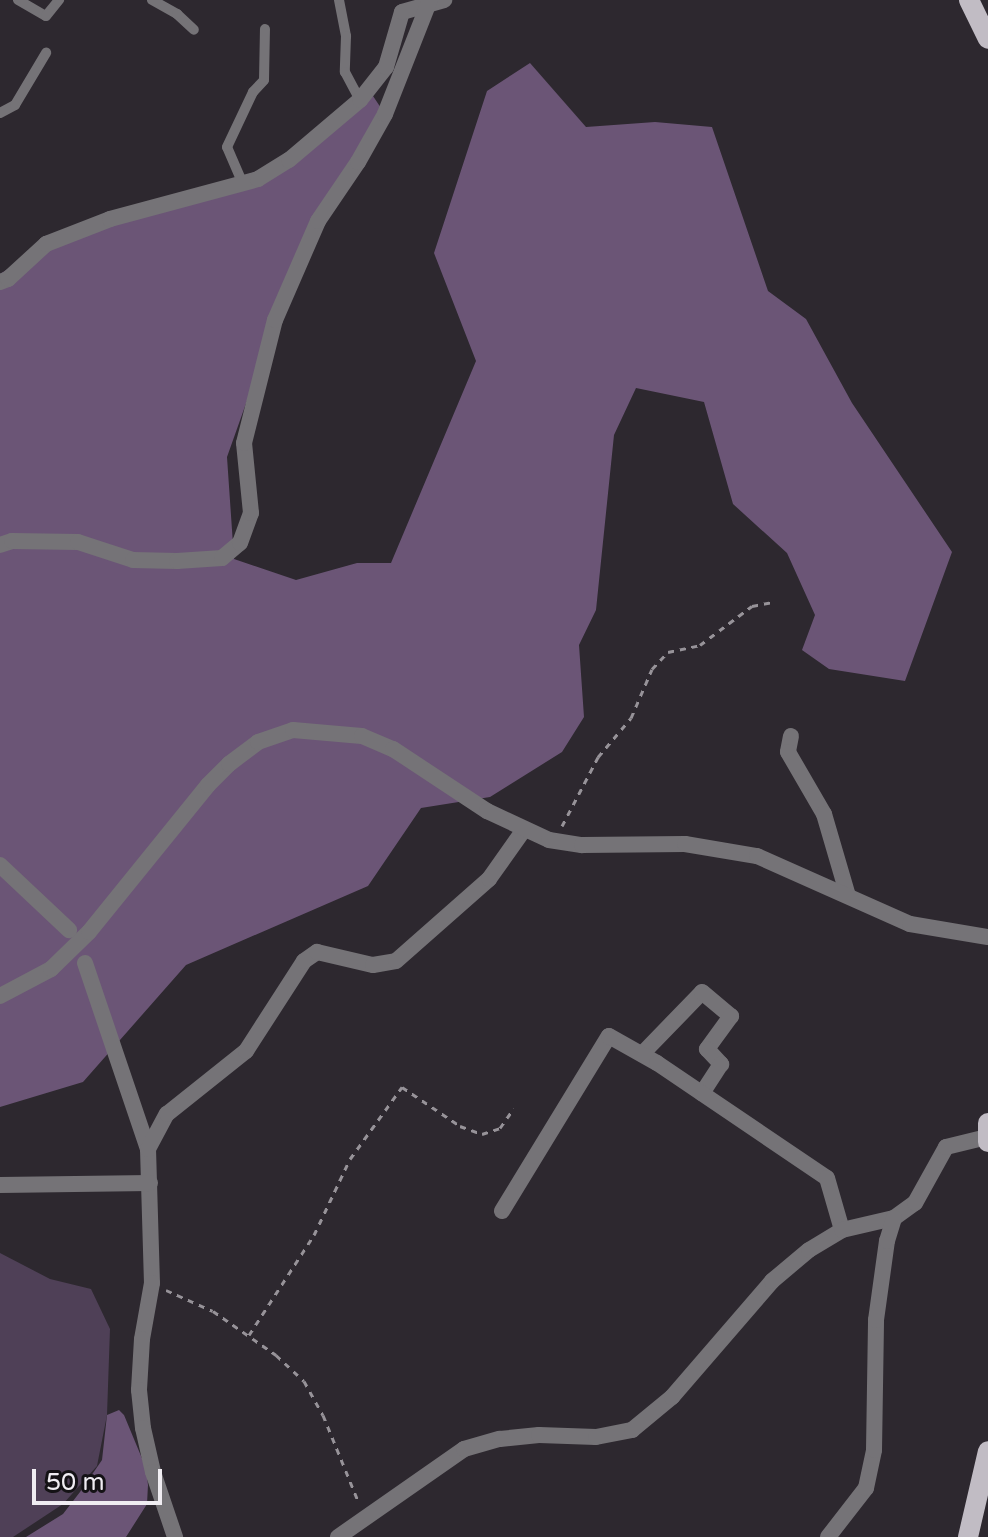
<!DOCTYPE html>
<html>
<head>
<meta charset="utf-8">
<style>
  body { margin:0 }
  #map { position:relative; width:988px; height:1537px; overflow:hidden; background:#2d282f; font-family:"Varela Round",sans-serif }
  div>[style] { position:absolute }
  .green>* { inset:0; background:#4f4057 }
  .forest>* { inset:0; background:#6b5576 }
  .path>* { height:3px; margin-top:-1.5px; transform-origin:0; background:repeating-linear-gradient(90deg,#979399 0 6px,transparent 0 12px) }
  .service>* { height:10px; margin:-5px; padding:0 5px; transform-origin:5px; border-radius:5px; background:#757377 }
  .minor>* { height:16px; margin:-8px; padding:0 8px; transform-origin:8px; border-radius:8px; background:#757377 }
  .tertiary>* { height:16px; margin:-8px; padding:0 8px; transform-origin:8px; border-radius:8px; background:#757377 }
  .primary>* { height:20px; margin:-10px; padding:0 10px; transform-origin:10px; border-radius:10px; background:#c1bcc4 }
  span { translate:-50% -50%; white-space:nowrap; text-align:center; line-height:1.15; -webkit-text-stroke:6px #141215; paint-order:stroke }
  .scale { position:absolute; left:32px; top:1469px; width:130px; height:36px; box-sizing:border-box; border:4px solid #f0edf2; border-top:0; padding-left:10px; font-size:24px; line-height:28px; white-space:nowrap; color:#f0edf2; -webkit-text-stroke:6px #141215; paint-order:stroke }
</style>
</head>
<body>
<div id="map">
  <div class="green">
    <i style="clip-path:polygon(0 1253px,50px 1279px,91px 1289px,110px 1329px,107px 1415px,97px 1466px,63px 1504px,13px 1537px,0 1537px)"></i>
  </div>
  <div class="forest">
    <i style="clip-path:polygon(530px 63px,586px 127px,655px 122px,712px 127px,768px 291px,806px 319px,852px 403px,952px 552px,905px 681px,829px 669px,802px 650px,815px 615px,787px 553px,733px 504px,704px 402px,636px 388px,614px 435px,596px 610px,579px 645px,584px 717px,562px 752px,490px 797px,421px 808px,368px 886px,186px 965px,83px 1082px,0 1107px,0 274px,46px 244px,289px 160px,371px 93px,385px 114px,281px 305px,227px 457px,234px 559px,296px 580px,357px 563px,391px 563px,476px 361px,434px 253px,487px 91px)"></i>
    <i style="clip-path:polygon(119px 1410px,124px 1415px,146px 1468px,148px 1485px,147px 1504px,126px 1537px,26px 1537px,63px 1514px,80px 1492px,102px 1460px,107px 1415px)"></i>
  </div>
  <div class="path">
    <i style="left:562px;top:826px;width:78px;rotate:-62.4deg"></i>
    <i style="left:598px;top:757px;width:51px;rotate:-49.8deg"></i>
    <i style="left:631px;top:718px;width:53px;rotate:-66.8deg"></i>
    <i style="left:652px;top:669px;width:23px;rotate:-47deg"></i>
    <i style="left:668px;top:652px;width:33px;rotate:-12deg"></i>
    <i style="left:700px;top:645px;width:65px;rotate:-36.9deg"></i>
    <i style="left:752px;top:606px;width:20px;rotate:-11deg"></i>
    <i style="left:166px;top:1290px;width:51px;rotate:24.1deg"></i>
    <i style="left:213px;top:1311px;width:77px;rotate:34.9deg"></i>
    <i style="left:276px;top:1355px;width:38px;rotate:43deg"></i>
    <i style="left:304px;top:1381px;width:39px;rotate:61deg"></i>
    <i style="left:323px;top:1415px;width:95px;rotate:67.8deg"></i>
    <i style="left:249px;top:1335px;width:119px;rotate:-57deg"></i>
    <i style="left:314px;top:1235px;width:84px;rotate:-64.7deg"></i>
    <i style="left:350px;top:1159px;width:89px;rotate:-54.2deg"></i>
    <i style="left:402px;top:1087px;width:70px;rotate:33.9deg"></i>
    <i style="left:460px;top:1126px;width:23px;rotate:20deg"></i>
    <i style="left:482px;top:1134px;width:19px;rotate:-18deg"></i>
    <i style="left:500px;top:1128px;width:24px;rotate:-55deg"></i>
  </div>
  <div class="service">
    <i style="left:18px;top:0;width:32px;rotate:30deg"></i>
    <i style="left:46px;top:16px;width:21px;rotate:-51deg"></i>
    <i style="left:152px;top:0;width:29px;rotate:29deg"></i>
    <i style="left:177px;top:14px;width:23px;rotate:43deg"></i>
    <i style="left:339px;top:0;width:37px;rotate:79deg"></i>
    <i style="left:346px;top:36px;width:36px;rotate:92deg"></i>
    <i style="left:345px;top:72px;width:32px;rotate:62deg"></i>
    <i style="left:0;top:113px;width:17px;rotate:-28deg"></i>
    <i style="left:15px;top:105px;width:61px;rotate:-59.2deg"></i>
    <i style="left:243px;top:184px;width:40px;rotate:-113.4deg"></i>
    <i style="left:227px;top:147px;width:61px;rotate:-64.7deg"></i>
    <i style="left:253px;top:92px;width:16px;rotate:-47deg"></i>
    <i style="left:264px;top:80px;width:51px;rotate:-88.9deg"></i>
  </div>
  <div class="minor">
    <i style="left:0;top:282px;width:9px;rotate:-21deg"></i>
    <i style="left:8px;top:279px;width:52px;rotate:-42.6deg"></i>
    <i style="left:46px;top:244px;width:69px;rotate:-21.3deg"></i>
    <i style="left:110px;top:219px;width:153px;rotate:-15.1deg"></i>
    <i style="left:258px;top:179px;width:36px;rotate:-32deg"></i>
    <i style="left:289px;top:160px;width:93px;rotate:-40.2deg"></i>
    <i style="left:360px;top:100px;width:42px;rotate:-51.8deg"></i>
    <i style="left:386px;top:67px;width:57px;rotate:-73.8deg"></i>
    <i style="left:402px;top:12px;width:44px;rotate:-15.9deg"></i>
    <i style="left:0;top:545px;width:13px;rotate:-18deg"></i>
    <i style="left:12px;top:541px;width:66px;rotate:0.9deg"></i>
    <i style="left:78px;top:542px;width:58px;rotate:18.1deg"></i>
    <i style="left:133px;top:560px;width:44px;rotate:1.3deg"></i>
    <i style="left:177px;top:561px;width:45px;rotate:-3.8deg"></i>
    <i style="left:222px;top:558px;width:23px;rotate:-40deg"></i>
    <i style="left:240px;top:543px;width:32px;rotate:-70deg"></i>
    <i style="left:251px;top:513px;width:70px;rotate:-95.7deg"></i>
    <i style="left:244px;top:443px;width:127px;rotate:-75.9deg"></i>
    <i style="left:275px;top:320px;width:108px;rotate:-66.5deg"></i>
    <i style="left:318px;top:221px;width:71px;rotate:-55.9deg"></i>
    <i style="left:358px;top:162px;width:55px;rotate:-60.6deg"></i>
    <i style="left:385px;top:114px;width:123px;rotate:-68.5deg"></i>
    <i style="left:791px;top:736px;width:16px;rotate:101deg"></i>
    <i style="left:788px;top:752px;width:72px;rotate:59.9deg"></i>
    <i style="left:824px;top:814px;width:85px;rotate:73.7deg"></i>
    <i style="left:0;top:865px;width:95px;rotate:43.3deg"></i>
    <i style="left:85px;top:963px;width:196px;rotate:71.3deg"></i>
    <i style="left:148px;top:1149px;width:134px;rotate:88.3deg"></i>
    <i style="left:152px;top:1283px;width:57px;rotate:100.1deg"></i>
    <i style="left:142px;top:1339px;width:51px;rotate:93.4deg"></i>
    <i style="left:139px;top:1390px;width:38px;rotate:84deg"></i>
    <i style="left:143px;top:1428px;width:45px;rotate:77.2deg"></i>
    <i style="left:153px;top:1472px;width:69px;rotate:71.3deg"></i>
    <i style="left:642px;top:1054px;width:86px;rotate:-45.9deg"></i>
    <i style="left:702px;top:992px;width:38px;rotate:40deg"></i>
    <i style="left:731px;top:1016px;width:41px;rotate:126deg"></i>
    <i style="left:707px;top:1049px;width:21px;rotate:47deg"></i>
    <i style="left:721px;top:1064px;width:35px;rotate:123deg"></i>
    <i style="left:148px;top:1149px;width:40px;rotate:-62deg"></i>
    <i style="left:167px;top:1114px;width:101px;rotate:-38.6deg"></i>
    <i style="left:246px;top:1051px;width:107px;rotate:-57.2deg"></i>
    <i style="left:304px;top:961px;width:16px;rotate:-35deg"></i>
    <i style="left:317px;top:952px;width:57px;rotate:13.1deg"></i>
    <i style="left:373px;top:965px;width:23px;rotate:-10deg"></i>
    <i style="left:396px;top:961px;width:124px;rotate:-41.4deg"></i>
    <i style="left:489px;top:879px;width:59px;rotate:-54.7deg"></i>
    <i style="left:0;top:1185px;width:150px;rotate:-0.8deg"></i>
    <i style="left:502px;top:1211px;width:205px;rotate:-58.6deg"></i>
    <i style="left:609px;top:1036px;width:55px;rotate:29.4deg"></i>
    <i style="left:657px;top:1063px;width:205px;rotate:34.1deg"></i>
    <i style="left:827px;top:1178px;width:54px;rotate:73.9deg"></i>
    <i style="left:338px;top:1537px;width:154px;rotate:-34.9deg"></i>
    <i style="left:464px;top:1449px;width:37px;rotate:-16deg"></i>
    <i style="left:500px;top:1439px;width:39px;rotate:-6deg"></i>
    <i style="left:539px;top:1435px;width:57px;rotate:2deg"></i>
    <i style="left:596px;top:1437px;width:37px;rotate:-11deg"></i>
    <i style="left:632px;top:1430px;width:52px;rotate:-39.5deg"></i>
    <i style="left:672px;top:1397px;width:153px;rotate:-49.2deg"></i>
    <i style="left:772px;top:1281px;width:48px;rotate:-40deg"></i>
    <i style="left:809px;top:1250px;width:39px;rotate:-31deg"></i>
    <i style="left:842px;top:1230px;width:53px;rotate:-13deg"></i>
    <i style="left:894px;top:1218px;width:26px;rotate:-36deg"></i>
    <i style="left:915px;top:1203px;width:64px;rotate:-61deg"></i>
    <i style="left:946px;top:1147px;width:42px;rotate:-13.7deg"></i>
    <i style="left:828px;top:1537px;width:62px;rotate:-52.2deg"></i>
    <i style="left:866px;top:1488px;width:39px;rotate:-78deg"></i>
    <i style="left:874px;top:1450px;width:130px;rotate:-89.1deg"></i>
    <i style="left:876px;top:1320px;width:80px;rotate:-82.1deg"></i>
    <i style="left:887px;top:1241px;width:24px;rotate:-73deg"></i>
  </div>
  <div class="tertiary">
    <i style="left:0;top:996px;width:58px;rotate:-27.9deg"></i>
    <i style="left:51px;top:969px;width:53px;rotate:-44.2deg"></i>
    <i style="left:89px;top:932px;width:189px;rotate:-51deg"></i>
    <i style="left:208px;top:785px;width:30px;rotate:-45deg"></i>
    <i style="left:229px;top:764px;width:36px;rotate:-37deg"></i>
    <i style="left:258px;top:742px;width:37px;rotate:-19deg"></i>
    <i style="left:293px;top:730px;width:69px;rotate:5deg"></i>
    <i style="left:362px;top:736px;width:34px;rotate:23deg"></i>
    <i style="left:393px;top:749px;width:113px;rotate:33.4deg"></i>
    <i style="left:487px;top:811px;width:68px;rotate:25.1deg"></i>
    <i style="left:549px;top:840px;width:33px;rotate:9deg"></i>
    <i style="left:582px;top:845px;width:103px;rotate:-0.6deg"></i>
    <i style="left:685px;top:844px;width:73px;rotate:9.5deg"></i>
    <i style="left:757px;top:856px;width:167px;rotate:24deg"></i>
    <i style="left:910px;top:924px;width:79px;rotate:9.5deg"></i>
  </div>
  <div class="primary">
    <i style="left:969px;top:0;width:43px;rotate:64deg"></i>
    <i style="left:988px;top:1123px;width:19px;rotate:90deg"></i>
    <i style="left:968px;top:1537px;width:88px;rotate:-76.9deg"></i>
  </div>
  <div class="scale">50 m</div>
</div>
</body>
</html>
